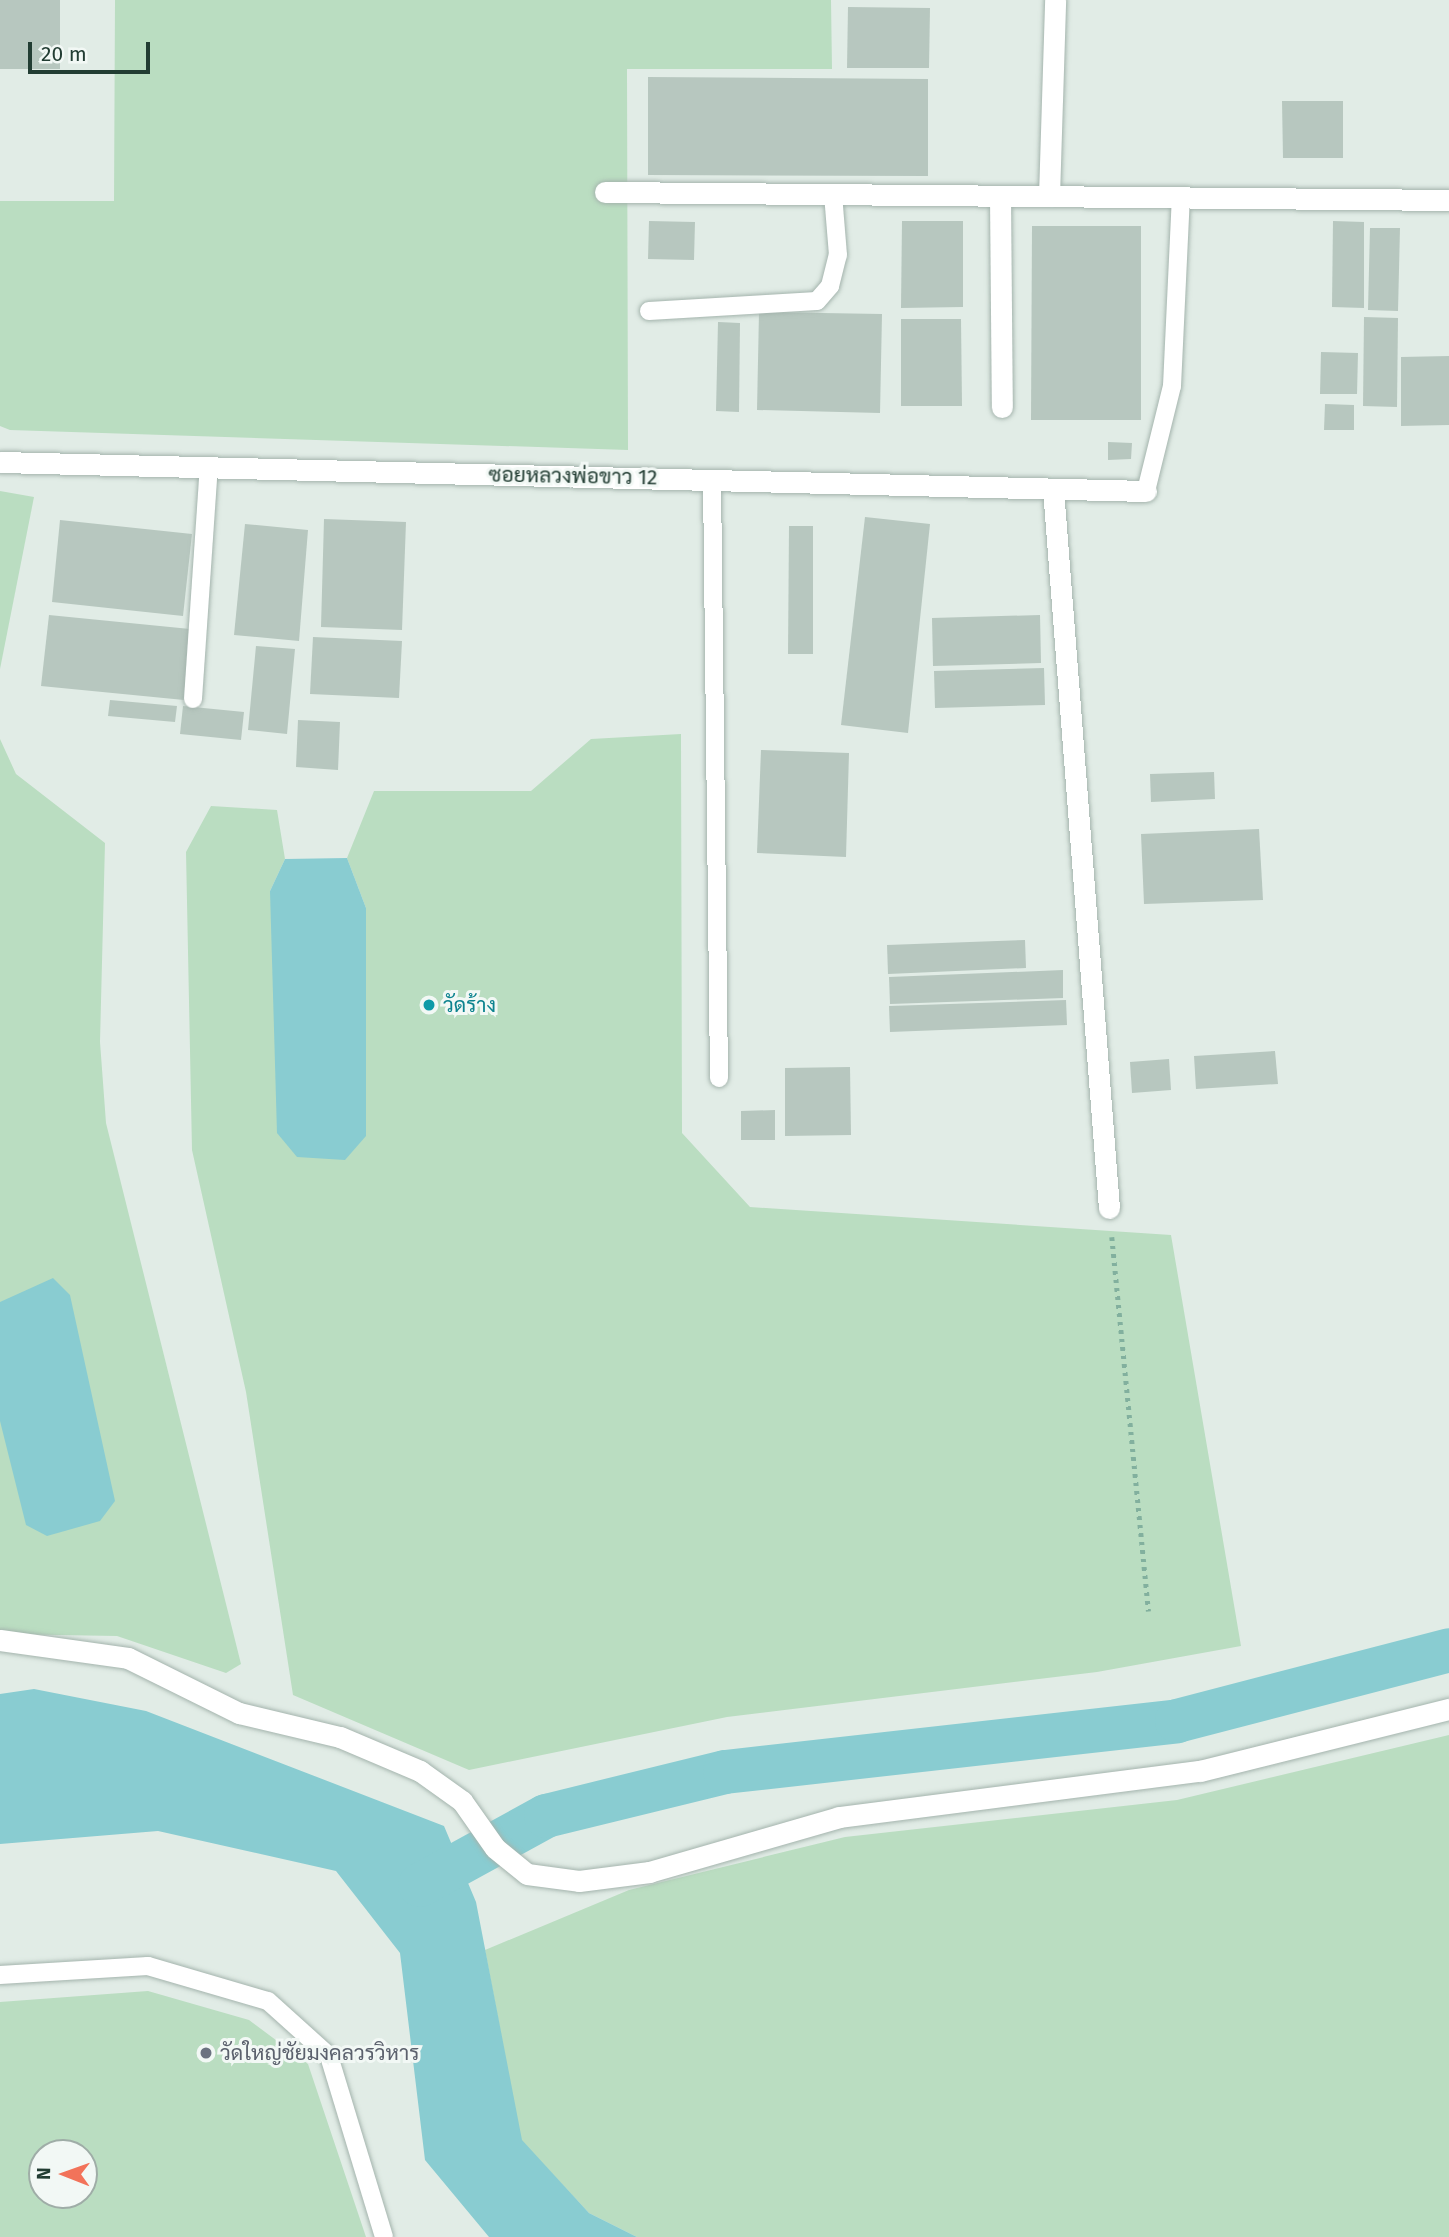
<!DOCTYPE html>
<html>
<head>
<meta charset="utf-8">
<style>
  body { margin:0 }
  #map { position:relative; width:1449px; height:2237px; overflow:hidden; background:#e1ece6; font-family:"Fira Sans",Sarabun,sans-serif }
  div>[style] { position:absolute }
  .green>* { inset:0; background:#baddc1 }
  .water>* { inset:0; background:#89ccd1 }
  .canal>* { height:44px; margin:-22px; padding:0 22px; transform-origin:22px; border-radius:22px; background:#89ccd1 }
  .building>* { inset:0; background:#b7c7bf }
  .path>* { height:4.5px; margin-top:-2.25px; transform-origin:0; background:repeating-linear-gradient(90deg,#82b09e 0 3.5px,transparent 0 8.5px) }
  .roads { filter:drop-shadow(0 0 2px #a4b4ad) drop-shadow(0 0 2px #a4b4ad) }
  .service>* { height:18px; margin:-9px; padding:0 9px; transform-origin:9px; border-radius:9px; background:#fff }
  .minor>* { height:21px; margin:-10.5px; padding:0 10.5px; transform-origin:10.5px; border-radius:10.5px; background:#fff }
  .dots>* { width:19px; height:19px; translate:-50% -50%; box-sizing:border-box; border:4px solid #f2f8f5; border-radius:50% }
  span { translate:-50% -50%; white-space:nowrap; text-align:center; line-height:1.15; -webkit-text-stroke:6px #f2f8f5; paint-order:stroke }
  .street-label { font-size:21px; color:#223d33 }
  .culture-label { font-size:21px; color:#0d838f }
  .left { translate:0 -50%; text-align:left }
  .worship-label { font-size:21px; color:#5b616d }
  .north { position:absolute; left:28px; top:2139px; width:70px; height:70px; box-sizing:border-box; background:#f2f8f5; border:2px solid #9fada7; border-radius:50%; rotate:271deg; font-size:19px; font-weight:700; line-height:28px; text-align:center; color:#223d33 }
  .north::after { content:''; display:block; margin:auto; width:24px; height:32px; background:#f2735a; clip-path:polygon(50% 0,100% 100%,50% 72%,0 100%) }
  .scale { position:absolute; left:28px; top:42px; width:122px; height:32px; box-sizing:border-box; border:4px solid #223d33; border-top:0; padding-left:9px; font-size:21px; line-height:24px; white-space:nowrap; color:#223d33; -webkit-text-stroke:5px #f2f8f5; paint-order:stroke }
</style>
</head>
<body>
<div id="map">
  <div class="green">
    <i style="clip-path:polygon(115px 0,831px 0,832px 69px,627px 69px,628px 450px,10px 430px,0 426px,0 201px,114px 201px)"></i>
    <i style="clip-path:polygon(0 491px,34px 497px,0 669px)"></i>
    <i style="clip-path:polygon(681px 734px,682px 1133px,750px 1207px,1171px 1235px,1241px 1646px,1097px 1672px,727px 1717px,469px 1770px,293px 1695px,246px 1392px,192px 1150px,186px 852px,211px 806px,277px 810px,285px 859px,270px 891px,366px 908px,347px 858px,374px 791px,531px 791px,591px 739px)"></i>
    <i style="clip-path:polygon(0 739px,16px 774px,105px 843px,100px 1042px,106px 1123px,241px 1664px,226px 1673px,117px 1636px,0 1634px)"></i>
    <i style="clip-path:polygon(1449px 1735px,1449px 2237px,637px 2237px,589px 2213px,521px 2140px,485px 1950px,629px 1890px,845px 1837px,1177px 1800px)"></i>
    <i style="clip-path:polygon(evenodd,148px 1991px,249px 2020px,308px 2064px,366px 2237px,0 2237px,0 2002px,148px 1991px,42px 2153px,84px 2153px,84px 2195px,42px 2195px,42px 2153px)"></i>
  </div>
  <div class="water">
    <i style="clip-path:polygon(347px 858px,366px 908px,366px 1136px,345px 1160px,297px 1157px,277px 1133px,270px 891px,285px 859px)"></i>
    <i style="clip-path:polygon(53px 1278px,70px 1295px,115px 1501px,100px 1521px,47px 1536px,26px 1525px,0 1421px,0 1302px)"></i>
    <i style="clip-path:polygon(34px 1689px,146px 1711px,444px 1826px,476px 1902px,522px 2140px,589px 2213px,637px 2237px,489px 2237px,425px 2160px,400px 1953px,336px 1871px,158px 1831px,0 1844px,0 1694px)"></i>
  </div>
  <div class="canal">
    <i style="left:420px;top:1885px;width:144px;rotate:-28.7deg"></i>
    <i style="left:546px;top:1816px;width:184px;rotate:-13.8deg"></i>
    <i style="left:725px;top:1772px;width:455px;rotate:-6.4deg"></i>
    <i style="left:1177px;top:1721px;width:281px;rotate:-14.6deg"></i>
  </div>
  <div class="building">
    <i style="clip-path:polygon(0 0,60px 0,60px 69px,0 69px)"></i>
    <i style="clip-path:polygon(848px 7px,930px 8px,929px 68px,847px 68px)"></i>
    <i style="clip-path:polygon(648px 77px,928px 79px,928px 176px,648px 175px)"></i>
    <i style="clip-path:polygon(1282px 101px,1343px 101px,1343px 158px,1283px 158px)"></i>
    <i style="clip-path:polygon(649px 221px,695px 222px,694px 260px,648px 259px)"></i>
    <i style="clip-path:polygon(902px 221px,963px 221px,963px 307px,901px 308px)"></i>
    <i style="clip-path:polygon(1333px 221px,1364px 222px,1364px 308px,1332px 307px)"></i>
    <i style="clip-path:polygon(1032px 226px,1141px 226px,1141px 420px,1031px 420px)"></i>
    <i style="clip-path:polygon(1370px 228px,1400px 228px,1398px 311px,1368px 310px)"></i>
    <i style="clip-path:polygon(759px 312px,882px 314px,880px 413px,757px 410px)"></i>
    <i style="clip-path:polygon(1364px 317px,1398px 318px,1397px 407px,1363px 406px)"></i>
    <i style="clip-path:polygon(901px 319px,961px 319px,962px 406px,901px 406px)"></i>
    <i style="clip-path:polygon(718px 322px,740px 323px,739px 412px,716px 411px)"></i>
    <i style="clip-path:polygon(1321px 352px,1358px 353px,1357px 394px,1320px 394px)"></i>
    <i style="clip-path:polygon(1449px 356px,1449px 425px,1401px 426px,1401px 357px)"></i>
    <i style="clip-path:polygon(1325px 404px,1354px 405px,1354px 430px,1324px 430px)"></i>
    <i style="clip-path:polygon(1108px 442px,1132px 443px,1131px 459px,1108px 460px)"></i>
    <i style="clip-path:polygon(865px 517px,930px 524px,908px 733px,841px 725px)"></i>
    <i style="clip-path:polygon(324px 519px,406px 522px,402px 630px,321px 627px)"></i>
    <i style="clip-path:polygon(60px 520px,192px 534px,183px 616px,52px 602px)"></i>
    <i style="clip-path:polygon(245px 524px,308px 530px,299px 641px,234px 635px)"></i>
    <i style="clip-path:polygon(789px 526px,813px 526px,813px 654px,788px 654px)"></i>
    <i style="clip-path:polygon(49px 615px,190px 629px,184px 700px,41px 686px)"></i>
    <i style="clip-path:polygon(1040px 615px,1041px 663px,933px 666px,932px 618px)"></i>
    <i style="clip-path:polygon(313px 637px,402px 641px,399px 698px,310px 694px)"></i>
    <i style="clip-path:polygon(256px 646px,295px 649px,287px 734px,248px 730px)"></i>
    <i style="clip-path:polygon(1044px 668px,1045px 705px,935px 708px,934px 671px)"></i>
    <i style="clip-path:polygon(110px 700px,177px 706px,175px 722px,108px 716px)"></i>
    <i style="clip-path:polygon(183px 706px,244px 712px,241px 740px,180px 734px)"></i>
    <i style="clip-path:polygon(298px 720px,340px 722px,338px 770px,296px 767px)"></i>
    <i style="clip-path:polygon(761px 750px,849px 753px,846px 857px,757px 853px)"></i>
    <i style="clip-path:polygon(1214px 772px,1215px 799px,1151px 802px,1150px 774px)"></i>
    <i style="clip-path:polygon(1259px 829px,1263px 900px,1144px 904px,1141px 834px)"></i>
    <i style="clip-path:polygon(1025px 940px,1026px 968px,888px 974px,887px 945px)"></i>
    <i style="clip-path:polygon(1063px 970px,1063px 998px,890px 1004px,889px 977px)"></i>
    <i style="clip-path:polygon(1066px 1000px,1067px 1025px,890px 1032px,889px 1006px)"></i>
    <i style="clip-path:polygon(1275px 1051px,1278px 1084px,1196px 1089px,1194px 1056px)"></i>
    <i style="clip-path:polygon(1169px 1059px,1171px 1090px,1132px 1093px,1130px 1062px)"></i>
    <i style="clip-path:polygon(850px 1067px,851px 1135px,785px 1136px,785px 1068px)"></i>
    <i style="clip-path:polygon(775px 1110px,775px 1140px,741px 1140px,741px 1111px)"></i>
  </div>
  <div class="path">
    <i style="left:1112px;top:1237px;width:376px;rotate:84.4deg"></i>
  </div>
  <div class="roads">
    <div class="service">
      <i style="left:649px;top:311px;width:168px;rotate:-3.4deg"></i>
      <i style="left:817px;top:301px;width:20px;rotate:-49deg"></i>
      <i style="left:830px;top:286px;width:32px;rotate:-76deg"></i>
      <i style="left:838px;top:255px;width:61px;rotate:-94.7deg"></i>
      <i style="left:712px;top:479px;width:599px;rotate:89.33deg"></i>
      <i style="left:1146px;top:491px;width:108px;rotate:-76.1deg"></i>
      <i style="left:1172px;top:386px;width:188px;rotate:-87.3deg"></i>
      <i style="left:193px;top:699px;width:233px;rotate:-86.1deg"></i>
      <i style="left:0;top:1975px;width:148px;rotate:-3.5deg"></i>
      <i style="left:148px;top:1966px;width:125px;rotate:16.3deg"></i>
      <i style="left:268px;top:2001px;width:82px;rotate:42deg"></i>
      <i style="left:329px;top:2056px;width:189px;rotate:73.1deg"></i>
    </div>
    <div class="minor">
      <i style="left:605px;top:192px;width:844px;rotate:0.54deg"></i>
      <i style="left:1000px;top:196px;width:211px;rotate:89.5deg"></i>
      <i style="left:1049px;top:196px;width:196px;rotate:-88.2deg"></i>
      <i style="left:0;top:462px;width:1146px;rotate:1.45deg"></i>
      <i style="left:1053px;top:489px;width:721px;rotate:85.55deg"></i>
      <i style="left:0;top:1640px;width:129px;rotate:8deg"></i>
      <i style="left:128px;top:1658px;width:124px;rotate:26.4deg"></i>
      <i style="left:239px;top:1713px;width:104px;rotate:13.4deg"></i>
      <i style="left:340px;top:1737px;width:87px;rotate:23deg"></i>
      <i style="left:420px;top:1771px;width:52px;rotate:35.5deg"></i>
      <i style="left:462px;top:1801px;width:57px;rotate:54.9deg"></i>
      <i style="left:495px;top:1848px;width:41px;rotate:39.1deg"></i>
      <i style="left:527px;top:1874px;width:52px;rotate:7.7deg"></i>
      <i style="left:579px;top:1881px;width:71px;rotate:-7.3deg"></i>
      <i style="left:649px;top:1872px;width:198px;rotate:-16.1deg"></i>
      <i style="left:839px;top:1817px;width:364px;rotate:-7.3deg"></i>
      <i style="left:1200px;top:1771px;width:257px;rotate:-14deg"></i>
    </div>
  </div>
  <div class="dots">
    <i style="left:429px;top:1005px;background:#0f9aa8"></i>
    <i style="left:206px;top:2053px;background:#6b7280"></i>
  </div>
  <div class="street-label">
    <span style="left:573px;top:476px;rotate:1deg">ซอยหลวงพ่อขาว 12</span>
  </div>
  <div class="culture-label">
    <span class="left" style="left:443px;top:1005px">วัดร้าง</span>
  </div>
  <div class="worship-label">
    <span class="left" style="left:220px;top:2053px">วัดใหญ่ชัยมงคลวรวิหาร</span>
  </div>
  <div class="north">N</div>
  <div class="scale">20 m</div>
</div>
</body>
</html>
